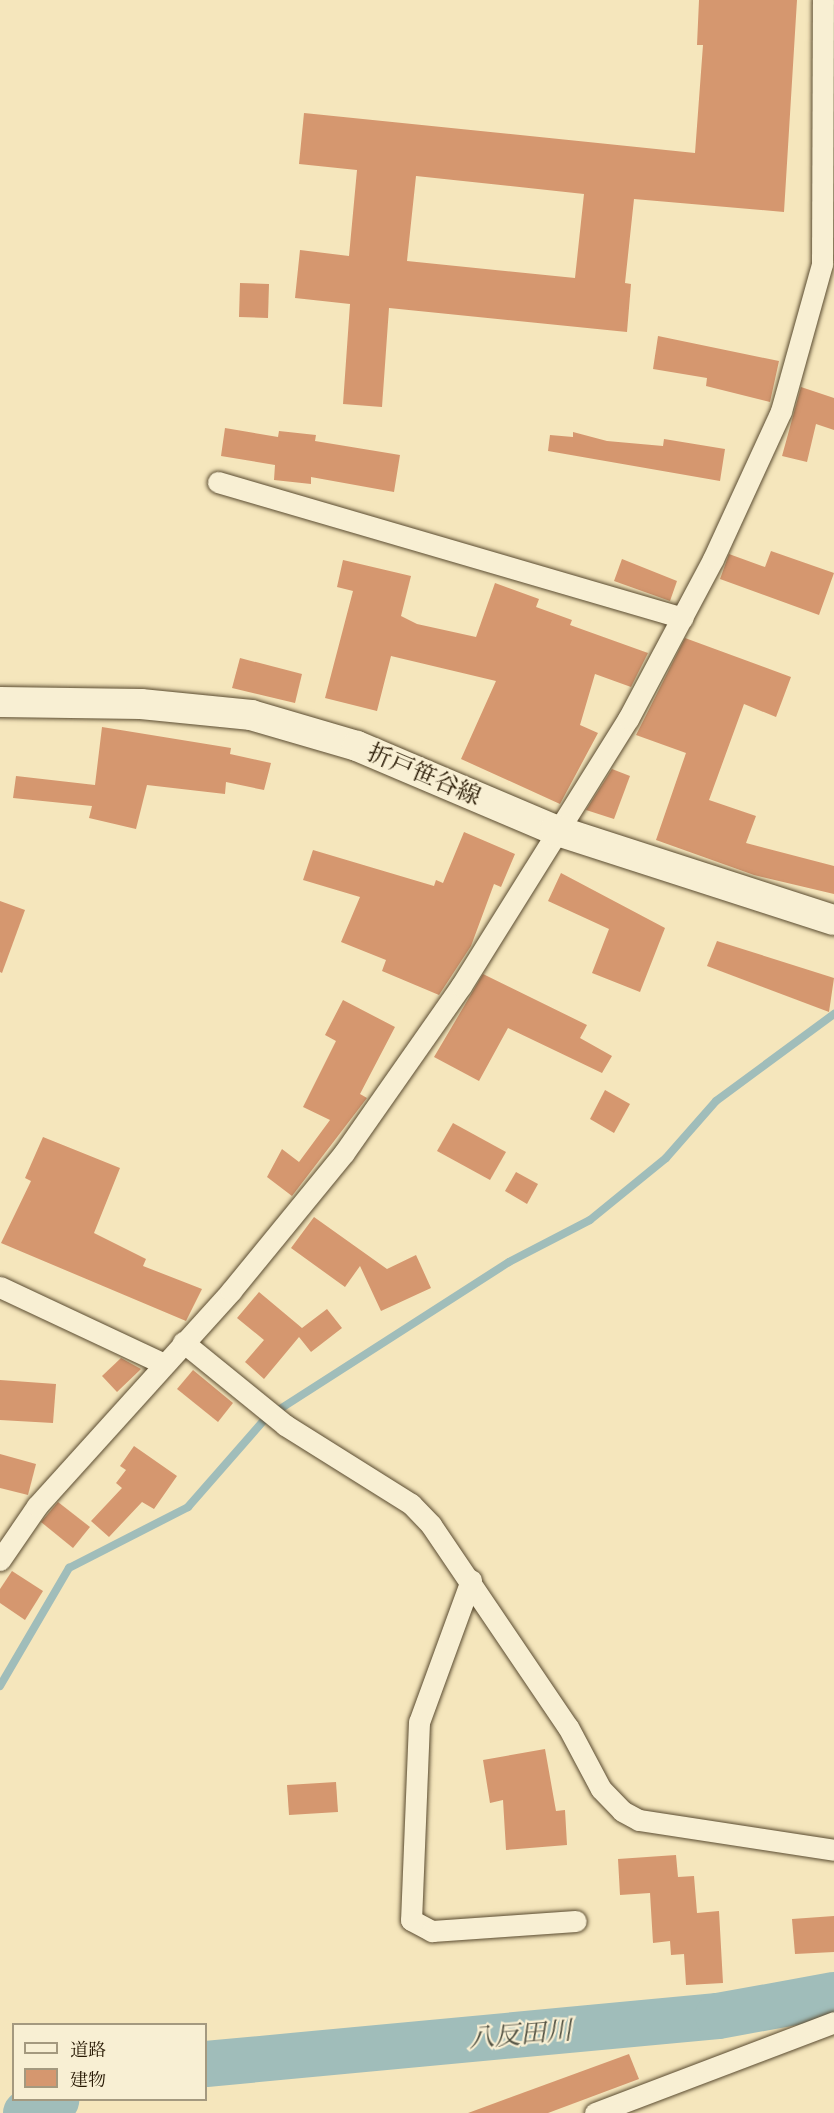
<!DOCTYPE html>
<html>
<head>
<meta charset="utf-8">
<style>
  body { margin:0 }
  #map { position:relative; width:834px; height:2113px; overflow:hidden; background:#f5e6bc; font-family:Alegreya,"Noto Serif JP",serif }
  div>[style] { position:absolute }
  .stream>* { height:8px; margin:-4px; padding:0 4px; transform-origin:4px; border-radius:4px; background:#a0bdba }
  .river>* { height:46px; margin:-23px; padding:0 23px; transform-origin:23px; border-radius:23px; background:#a0bdba }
  .building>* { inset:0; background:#d5976f }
  .roads { filter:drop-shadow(0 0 2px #5a4b30) drop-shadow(0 0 2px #5a4b30) }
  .street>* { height:21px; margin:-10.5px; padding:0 10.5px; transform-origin:10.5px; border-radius:10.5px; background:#f8efd3 }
  .secondary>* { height:30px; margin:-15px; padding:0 15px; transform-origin:15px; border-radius:15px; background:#f8efd3 }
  span { translate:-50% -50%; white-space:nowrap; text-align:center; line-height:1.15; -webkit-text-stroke:4.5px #f8efd3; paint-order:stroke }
  .street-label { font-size:24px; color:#261702 }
  .water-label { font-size:26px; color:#515142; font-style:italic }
  .legend { position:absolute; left:12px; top:2023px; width:195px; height:78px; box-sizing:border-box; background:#f8efd3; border:2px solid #a4997f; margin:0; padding:8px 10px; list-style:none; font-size:18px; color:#261702 }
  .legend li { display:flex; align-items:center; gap:12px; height:30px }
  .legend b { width:30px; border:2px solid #a4997f }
</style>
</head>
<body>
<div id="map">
  <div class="stream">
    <i style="left:0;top:1686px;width:137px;rotate:-59.7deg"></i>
    <i style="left:69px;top:1568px;width:134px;rotate:-27.1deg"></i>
    <i style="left:188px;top:1507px;width:118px;rotate:-48.8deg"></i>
    <i style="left:266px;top:1418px;width:289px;rotate:-32.7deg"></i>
    <i style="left:509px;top:1262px;width:91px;rotate:-27.4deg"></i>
    <i style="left:590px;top:1220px;width:98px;rotate:-39.2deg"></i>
    <i style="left:666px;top:1158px;width:76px;rotate:-48.7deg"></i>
    <i style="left:716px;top:1101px;width:147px;rotate:-36.4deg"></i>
  </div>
  <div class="river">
    <i style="left:206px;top:2064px;width:514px;rotate:-5.36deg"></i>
    <i style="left:718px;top:2016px;width:118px;rotate:-10.3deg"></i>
    <i style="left:26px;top:2113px;width:33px;rotate:-23deg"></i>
  </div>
  <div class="building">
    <i style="clip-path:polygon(evenodd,699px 0,797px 0,784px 212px,634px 199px,625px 283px,631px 284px,627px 332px,389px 308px,382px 407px,343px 404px,350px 304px,295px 298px,300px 250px,349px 256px,357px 170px,299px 164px,304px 113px,695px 153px,703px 45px,697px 45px,699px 0,416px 176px,584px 194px,575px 278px,407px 261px,416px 176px)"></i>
    <i style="clip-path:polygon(240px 283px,269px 284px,268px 318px,239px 317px)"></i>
    <i style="clip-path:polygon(658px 336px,779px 361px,770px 402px,706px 386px,707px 378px,653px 369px)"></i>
    <i style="clip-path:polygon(801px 387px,834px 398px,834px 430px,816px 424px,807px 462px,782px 456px)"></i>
    <i style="clip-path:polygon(225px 428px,278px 437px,279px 431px,316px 435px,315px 441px,400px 455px,394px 492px,311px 477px,311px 484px,274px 480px,275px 465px,221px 456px)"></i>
    <i style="clip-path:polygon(573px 432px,607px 441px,663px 446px,664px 439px,725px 449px,720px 481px,548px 451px,550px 435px,573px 437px)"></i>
    <i style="clip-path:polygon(771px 551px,834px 573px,819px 615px,720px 579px,729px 554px,765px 567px)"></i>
    <i style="clip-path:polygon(622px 559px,677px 581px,670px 601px,614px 581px)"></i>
    <i style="clip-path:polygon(343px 560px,411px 576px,401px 616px,417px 624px,476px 637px,495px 583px,539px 599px,536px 607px,572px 620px,570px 625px,648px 653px,631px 687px,595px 674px,580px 725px,598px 733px,560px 804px,461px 759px,496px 681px,391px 656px,377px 711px,325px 698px,353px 591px,337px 587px)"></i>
    <i style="clip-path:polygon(685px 638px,791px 677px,776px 717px,744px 704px,709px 800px,756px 816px,746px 843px,834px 866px,834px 894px,754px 875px,656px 840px,686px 753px,636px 735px)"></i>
    <i style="clip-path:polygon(240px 658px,302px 674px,295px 703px,232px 688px)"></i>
    <i style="clip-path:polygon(102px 727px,231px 748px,230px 754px,271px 763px,264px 790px,226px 782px,225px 794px,147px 785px,136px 829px,89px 818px,92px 806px,13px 798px,16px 776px,95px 785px)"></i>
    <i style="clip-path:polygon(612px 769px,630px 776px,614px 819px,586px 810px)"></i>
    <i style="clip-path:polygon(464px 832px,515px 854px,501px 887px,494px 884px,471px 946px,439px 995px,382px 971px,386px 960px,341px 942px,360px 897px,303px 880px,313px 850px,434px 886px,436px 880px,443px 883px)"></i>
    <i style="clip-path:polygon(561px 873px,665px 928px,640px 992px,592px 973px,609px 929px,548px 901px)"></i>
    <i style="clip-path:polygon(0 901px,25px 910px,2px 973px,0 972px)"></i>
    <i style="clip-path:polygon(717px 941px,834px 978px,829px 1012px,707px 966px)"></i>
    <i style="clip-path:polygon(483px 974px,587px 1025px,580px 1038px,612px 1056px,602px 1073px,508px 1028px,479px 1081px,434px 1057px)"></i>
    <i style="clip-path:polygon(343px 1000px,395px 1027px,360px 1094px,367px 1098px,292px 1196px,267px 1177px,282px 1149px,299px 1162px,330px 1120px,303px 1107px,336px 1041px,325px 1035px)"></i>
    <i style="clip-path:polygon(605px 1090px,630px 1104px,614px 1133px,590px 1119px)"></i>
    <i style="clip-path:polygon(453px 1123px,506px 1152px,490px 1180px,437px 1151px)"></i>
    <i style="clip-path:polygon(43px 1137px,120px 1168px,94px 1233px,146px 1259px,143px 1266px,202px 1289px,186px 1321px,1px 1243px,31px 1181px,25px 1178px)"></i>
    <i style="clip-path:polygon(516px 1172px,538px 1184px,527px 1204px,505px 1191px)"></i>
    <i style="clip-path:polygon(314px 1217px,387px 1269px,416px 1255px,431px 1288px,381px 1311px,360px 1266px,345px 1287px,291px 1248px)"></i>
    <i style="clip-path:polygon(259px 1292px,302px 1328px,327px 1309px,342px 1328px,311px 1352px,299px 1337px,264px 1379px,245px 1362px,264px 1340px,237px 1318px)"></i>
    <i style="clip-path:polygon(121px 1358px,141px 1369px,117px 1392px,102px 1376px)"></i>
    <i style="clip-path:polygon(193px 1370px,233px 1403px,218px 1422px,177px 1389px)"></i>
    <i style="clip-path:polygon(0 1380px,56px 1384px,53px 1423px,0 1420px)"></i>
    <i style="clip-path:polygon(134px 1446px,177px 1476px,154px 1509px,142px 1502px,109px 1537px,91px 1521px,122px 1488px,116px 1483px,126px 1470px,120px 1466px)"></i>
    <i style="clip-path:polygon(0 1454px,36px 1464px,28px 1495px,0 1488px)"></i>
    <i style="clip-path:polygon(58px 1502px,90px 1527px,73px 1548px,41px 1522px)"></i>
    <i style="clip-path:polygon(12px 1571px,43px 1591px,25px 1620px,0 1603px,0 1589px)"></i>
    <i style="clip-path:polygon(545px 1749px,556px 1811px,565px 1810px,567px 1845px,506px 1850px,503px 1800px,490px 1803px,483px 1760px)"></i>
    <i style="clip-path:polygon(336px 1782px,338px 1812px,289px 1815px,287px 1785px)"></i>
    <i style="clip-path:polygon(676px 1855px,678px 1877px,694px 1876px,697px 1913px,719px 1911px,723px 1983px,686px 1985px,684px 1954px,671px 1955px,670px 1941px,653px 1943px,650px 1893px,620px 1895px,618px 1859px)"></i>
    <i style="clip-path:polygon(834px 1916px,834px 1952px,795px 1954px,792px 1919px)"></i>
    <i style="clip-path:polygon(629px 2054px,639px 2079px,548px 2113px,468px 2113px)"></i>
  </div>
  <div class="roads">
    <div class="street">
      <i style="left:218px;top:482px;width:484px;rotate:16.3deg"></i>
      <i style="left:0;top:1287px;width:179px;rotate:25.1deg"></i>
      <i style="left:183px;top:1342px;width:132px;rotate:39.1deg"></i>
      <i style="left:285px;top:1425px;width:149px;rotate:32.1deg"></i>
      <i style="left:411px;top:1504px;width:29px;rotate:46deg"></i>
      <i style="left:431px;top:1525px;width:244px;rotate:55.9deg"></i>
      <i style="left:568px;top:1727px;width:70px;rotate:62deg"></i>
      <i style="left:601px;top:1789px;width:30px;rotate:46deg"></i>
      <i style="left:622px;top:1811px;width:19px;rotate:28deg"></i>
      <i style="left:639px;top:1820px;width:197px;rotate:8.7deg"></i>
      <i style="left:0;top:1560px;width:65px;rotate:-55.6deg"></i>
      <i style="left:37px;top:1506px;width:290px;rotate:-47.9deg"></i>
      <i style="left:231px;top:1291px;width:178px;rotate:-50.7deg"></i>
      <i style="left:344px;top:1153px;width:204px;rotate:-55deg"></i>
      <i style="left:461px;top:986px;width:315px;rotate:-58deg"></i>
      <i style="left:628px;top:719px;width:181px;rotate:-62deg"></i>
      <i style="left:713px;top:559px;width:163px;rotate:-65.3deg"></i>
      <i style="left:781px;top:411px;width:153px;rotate:-74.4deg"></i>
      <i style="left:822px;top:264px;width:264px;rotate:-89.8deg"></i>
      <i style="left:471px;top:1580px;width:151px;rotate:110.1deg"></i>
      <i style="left:419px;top:1722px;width:198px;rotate:92.3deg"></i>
      <i style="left:411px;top:1920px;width:24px;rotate:28deg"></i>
      <i style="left:432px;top:1931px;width:144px;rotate:-4deg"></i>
      <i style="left:595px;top:2113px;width:256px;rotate:-20.8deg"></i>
    </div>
    <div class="secondary">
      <i style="left:0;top:702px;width:141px;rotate:0.8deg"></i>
      <i style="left:141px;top:704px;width:111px;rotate:5.7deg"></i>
      <i style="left:251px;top:715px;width:110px;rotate:16.3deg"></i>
      <i style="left:357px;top:746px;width:215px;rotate:23deg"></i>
      <i style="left:555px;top:830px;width:293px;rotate:17.9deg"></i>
    </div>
  </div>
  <div class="street-label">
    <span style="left:424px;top:775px;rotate:23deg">折戸笹谷線</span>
  </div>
  <div class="water-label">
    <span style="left:520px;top:2035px;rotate:-5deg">八反田川</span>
  </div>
  <ul class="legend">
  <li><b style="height:8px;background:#f8efd3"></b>道路</li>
  <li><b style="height:16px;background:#d5976f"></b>建物</li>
  </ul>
</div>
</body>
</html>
